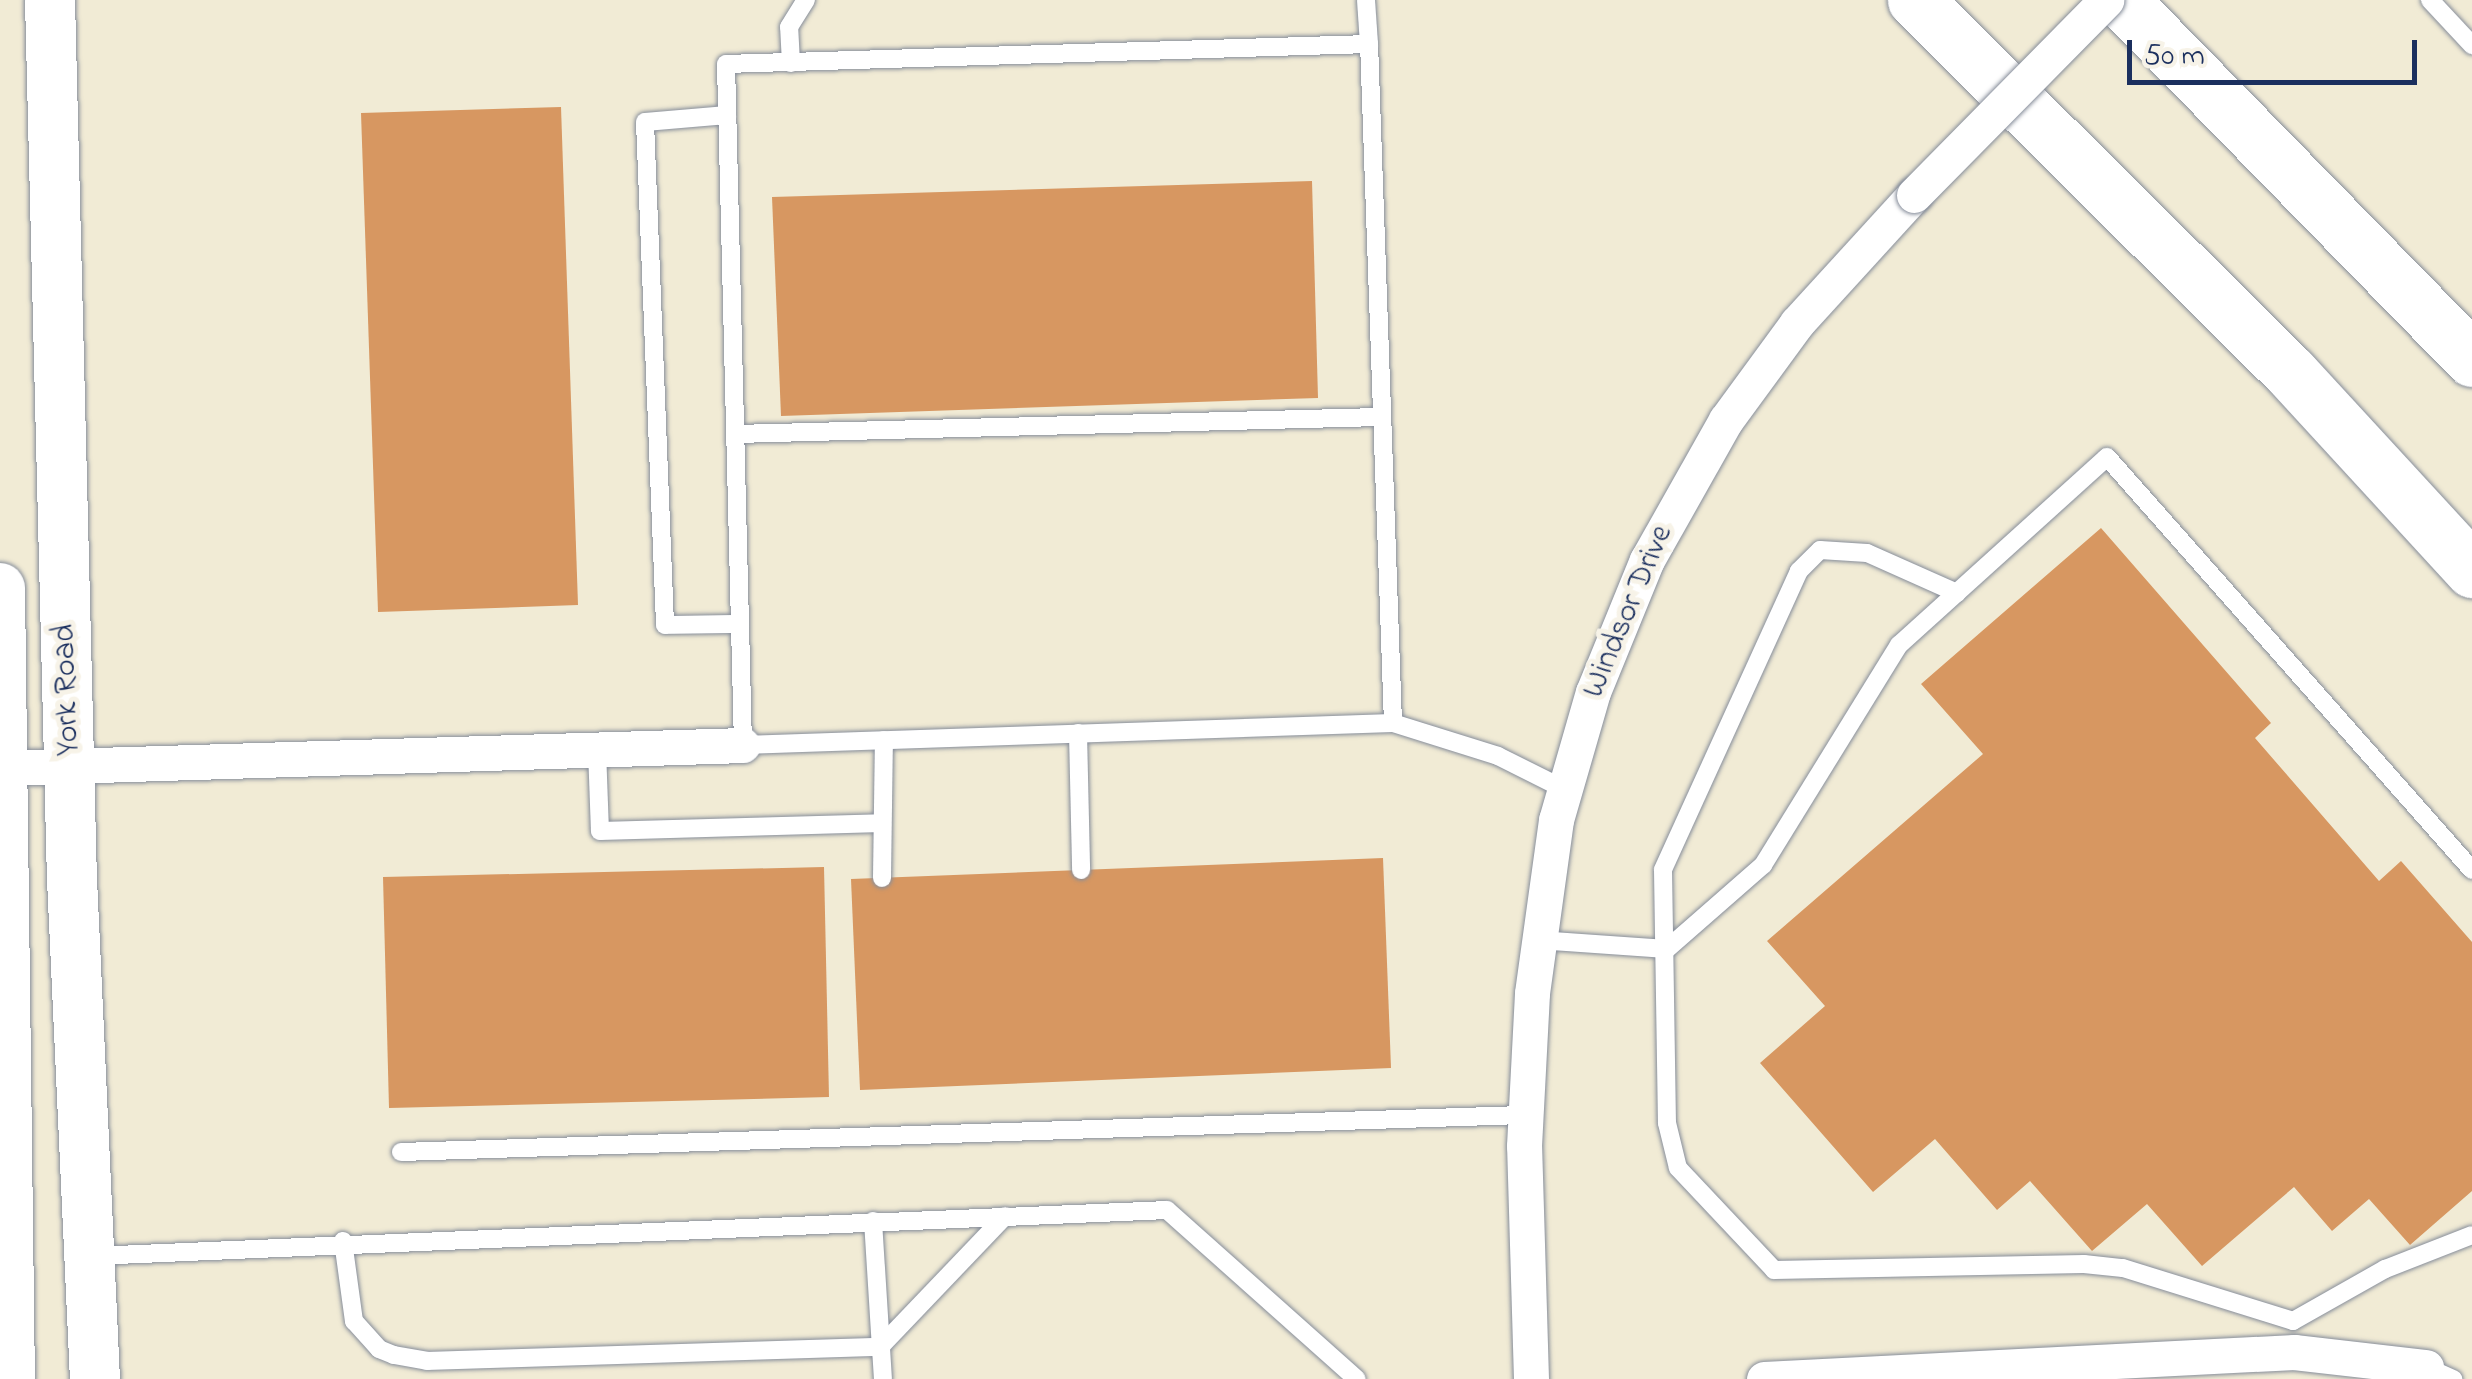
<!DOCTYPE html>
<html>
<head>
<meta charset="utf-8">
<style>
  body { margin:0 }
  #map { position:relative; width:2472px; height:1379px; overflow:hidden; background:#f1ebd5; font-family:"Indie Flower",sans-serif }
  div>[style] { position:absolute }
  .building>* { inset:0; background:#d79761 }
  .roads { filter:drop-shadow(0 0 2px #868d9a) drop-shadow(0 0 2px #868d9a) }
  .lane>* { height:18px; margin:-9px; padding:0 9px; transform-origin:9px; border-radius:9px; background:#fff }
  .street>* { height:35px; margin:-17.5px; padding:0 17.5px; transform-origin:17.5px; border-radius:17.5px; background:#fff }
  .secondary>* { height:50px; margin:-25px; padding:0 25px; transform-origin:25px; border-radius:25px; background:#fff }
  .highway>* { height:55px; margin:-27.5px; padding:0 27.5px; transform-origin:27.5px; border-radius:27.5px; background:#fff }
  .bridges { filter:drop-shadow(0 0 2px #868d9a) drop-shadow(0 0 2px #868d9a) }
  .street-bridge>* { height:35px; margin:-17.5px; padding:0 17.5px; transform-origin:17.5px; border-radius:17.5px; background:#fff }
  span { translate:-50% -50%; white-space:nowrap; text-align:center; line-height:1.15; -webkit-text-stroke:10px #f7f3e8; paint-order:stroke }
  .street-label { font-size:32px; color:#1b2f5e }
  .scale { position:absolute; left:2127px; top:40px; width:290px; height:45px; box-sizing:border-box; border:5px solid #1b2f5e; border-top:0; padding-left:12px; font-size:30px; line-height:35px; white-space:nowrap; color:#1b2f5e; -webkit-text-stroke:8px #f7f3e8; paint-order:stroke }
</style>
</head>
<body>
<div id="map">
  <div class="building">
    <i style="clip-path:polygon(561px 107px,578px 605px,378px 612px,361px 113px)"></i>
    <i style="clip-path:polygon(1312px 181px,1318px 398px,781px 416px,772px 197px)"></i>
    <i style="clip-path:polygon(2101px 528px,2271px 723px,2255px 738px,2379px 881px,2401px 861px,2472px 942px,2472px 1191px,2410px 1245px,2369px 1199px,2332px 1231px,2294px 1187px,2202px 1266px,2147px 1204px,2092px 1251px,2030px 1181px,1997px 1210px,1935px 1139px,1873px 1192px,1760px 1063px,1825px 1006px,1767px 941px,1983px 754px,1921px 684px)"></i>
    <i style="clip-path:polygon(1383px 858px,1391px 1068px,860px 1090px,851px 879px)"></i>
    <i style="clip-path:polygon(824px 867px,829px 1097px,389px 1108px,383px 877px)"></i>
  </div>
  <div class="roads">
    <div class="lane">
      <i style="left:1366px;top:0;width:44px;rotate:86.1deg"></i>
      <i style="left:2430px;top:0;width:62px;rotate:47deg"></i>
      <i style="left:791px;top:63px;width:36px;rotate:-93deg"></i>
      <i style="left:789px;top:27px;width:32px;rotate:-58deg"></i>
      <i style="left:727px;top:115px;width:82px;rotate:175.1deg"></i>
      <i style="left:645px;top:122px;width:503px;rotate:87.72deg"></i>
      <i style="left:665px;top:625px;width:75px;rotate:-0.8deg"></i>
      <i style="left:735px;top:434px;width:647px;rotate:-1.51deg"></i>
      <i style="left:1957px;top:593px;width:98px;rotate:-156deg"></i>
      <i style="left:1867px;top:553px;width:47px;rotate:-176.3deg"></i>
      <i style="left:1820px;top:550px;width:30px;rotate:135deg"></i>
      <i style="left:1799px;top:571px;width:328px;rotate:114.5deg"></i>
      <i style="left:1663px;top:870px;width:253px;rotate:89.1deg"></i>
      <i style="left:1667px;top:1123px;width:46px;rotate:76.3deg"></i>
      <i style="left:1678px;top:1168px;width:140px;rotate:46.7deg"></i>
      <i style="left:1774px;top:1270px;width:310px;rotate:-1.1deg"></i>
      <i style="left:2084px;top:1264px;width:39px;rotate:6deg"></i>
      <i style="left:2123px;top:1268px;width:178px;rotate:17.3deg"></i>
      <i style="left:2293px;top:1321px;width:106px;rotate:-29.5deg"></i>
      <i style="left:2385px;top:1269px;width:93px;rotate:-21.3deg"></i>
      <i style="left:1393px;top:723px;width:679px;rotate:-92.02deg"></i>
      <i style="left:1369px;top:44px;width:643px;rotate:178.22deg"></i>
      <i style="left:726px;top:64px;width:681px;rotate:88.57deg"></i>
      <i style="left:743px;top:745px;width:650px;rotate:-1.94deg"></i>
      <i style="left:1393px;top:723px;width:110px;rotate:17.4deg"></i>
      <i style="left:1498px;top:756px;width:74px;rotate:26.6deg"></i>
      <i style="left:1078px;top:733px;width:137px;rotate:88.7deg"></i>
      <i style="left:597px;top:750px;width:81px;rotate:87.9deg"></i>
      <i style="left:600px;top:831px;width:282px;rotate:-1.6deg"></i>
      <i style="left:882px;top:878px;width:138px;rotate:-89.2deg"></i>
      <i style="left:1538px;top:940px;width:129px;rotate:4deg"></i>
      <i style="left:1667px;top:949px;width:128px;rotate:-41.2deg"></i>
      <i style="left:1763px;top:865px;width:259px;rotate:-58.3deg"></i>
      <i style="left:1899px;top:645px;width:280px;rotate:-42.1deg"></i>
      <i style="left:2107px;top:457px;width:551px;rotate:48.53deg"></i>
      <i style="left:401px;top:1152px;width:1125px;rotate:-1.89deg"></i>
      <i style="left:873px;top:1221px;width:158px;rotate:86.4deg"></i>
      <i style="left:343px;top:1241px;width:81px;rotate:82.2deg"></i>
      <i style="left:354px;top:1321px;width:38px;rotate:48deg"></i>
      <i style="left:379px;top:1349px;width:16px;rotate:22deg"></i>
      <i style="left:394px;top:1355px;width:34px;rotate:10deg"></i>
      <i style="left:427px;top:1361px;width:453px;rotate:-1.8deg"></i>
      <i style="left:880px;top:1347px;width:181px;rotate:-46.3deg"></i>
      <i style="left:93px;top:1256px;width:1075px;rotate:-2.45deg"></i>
      <i style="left:1167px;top:1210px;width:254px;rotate:41.7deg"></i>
      <i style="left:2426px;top:1367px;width:30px;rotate:24deg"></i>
    </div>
    <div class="street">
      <i style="left:0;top:768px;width:743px;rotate:-1.77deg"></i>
      <i style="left:1531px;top:1379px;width:233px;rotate:-91.7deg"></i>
      <i style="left:1524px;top:1146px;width:153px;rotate:-87deg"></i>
      <i style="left:1532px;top:993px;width:175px;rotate:-82.1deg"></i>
      <i style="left:1556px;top:820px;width:133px;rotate:-73.9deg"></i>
      <i style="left:1593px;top:692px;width:143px;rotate:-67.8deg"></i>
      <i style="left:1647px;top:560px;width:161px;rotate:-60.6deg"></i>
      <i style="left:1726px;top:420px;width:120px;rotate:-53.8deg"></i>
      <i style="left:1797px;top:323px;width:173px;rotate:-47.6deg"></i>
      <i style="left:1764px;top:1379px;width:531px;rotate:-2.92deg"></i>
      <i style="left:2294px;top:1352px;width:133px;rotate:6.5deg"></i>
    </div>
    <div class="secondary">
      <i style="left:50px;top:0;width:879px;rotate:88.57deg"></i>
      <i style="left:72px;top:879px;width:501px;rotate:87.37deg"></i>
      <i style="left:0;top:588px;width:791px;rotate:89.28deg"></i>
    </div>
    <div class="highway">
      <i style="left:1915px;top:0;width:530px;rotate:44.77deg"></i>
      <i style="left:2291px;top:373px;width:268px;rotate:47.4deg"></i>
      <i style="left:2121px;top:0;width:502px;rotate:45.65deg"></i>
    </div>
  </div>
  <div class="bridges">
    <div class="street-bridge">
      <i style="left:1914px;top:195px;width:274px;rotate:-45.4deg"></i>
    </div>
  </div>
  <div class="street-label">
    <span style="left:1629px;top:612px;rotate:-67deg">Windsor Drive</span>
    <span style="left:68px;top:690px;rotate:-92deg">York Road</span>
  </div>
  <div class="scale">50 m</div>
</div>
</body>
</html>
